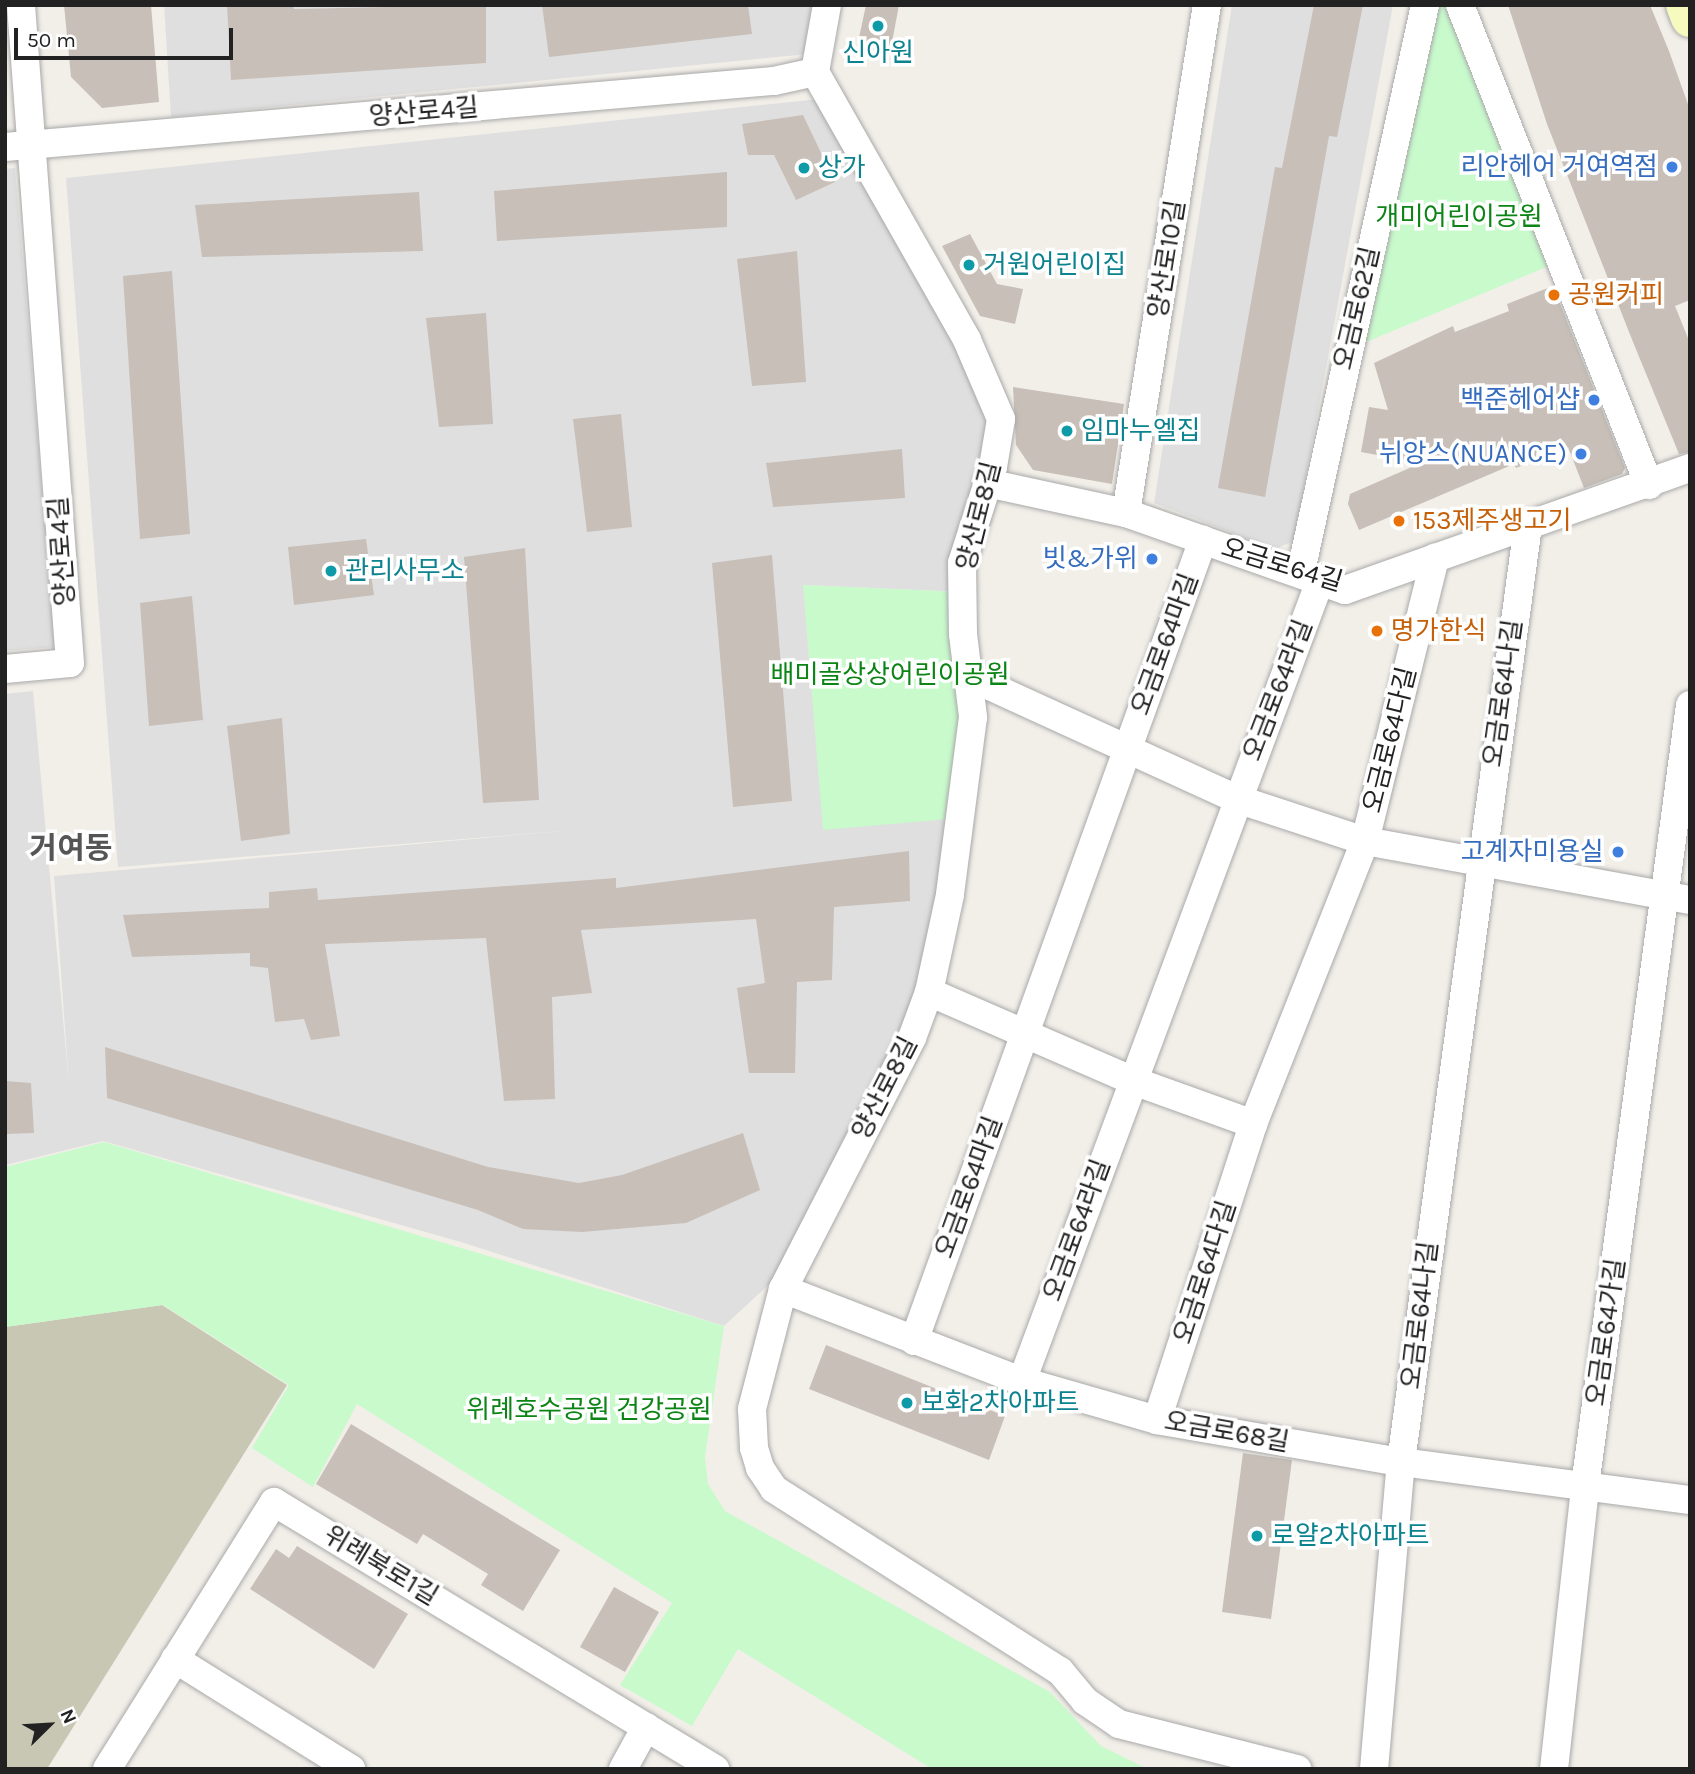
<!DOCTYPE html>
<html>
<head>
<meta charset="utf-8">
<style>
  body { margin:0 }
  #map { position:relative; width:1695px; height:1774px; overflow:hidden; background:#f2efe9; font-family:Karla,"Noto Sans KR",sans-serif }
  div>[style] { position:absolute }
  .residential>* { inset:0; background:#e0dfdf }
  .construction>* { inset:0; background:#c7c7b4 }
  .park>* { inset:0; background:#c8facc }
  .building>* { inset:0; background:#c7bfb8 }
  .roads { filter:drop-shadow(0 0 2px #a9a9a9) drop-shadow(0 0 2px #a9a9a9) }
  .street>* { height:28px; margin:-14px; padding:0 14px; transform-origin:14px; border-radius:14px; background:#fff }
  .secondary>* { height:38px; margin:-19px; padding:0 19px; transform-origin:19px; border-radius:19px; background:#f7fabf }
  .dots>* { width:19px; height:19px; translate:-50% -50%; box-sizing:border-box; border:4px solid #fff; border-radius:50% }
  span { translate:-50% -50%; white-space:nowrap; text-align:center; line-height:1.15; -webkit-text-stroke:7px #fff; paint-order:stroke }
  .culture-label { font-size:26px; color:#0d838f }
  .left { translate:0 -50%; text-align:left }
  .street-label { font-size:26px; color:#222 }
  .shop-label { font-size:26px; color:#366cbe }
  .right { translate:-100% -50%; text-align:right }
  .park-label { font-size:26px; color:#0c8416 }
  .food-label { font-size:26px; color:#c56008 }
  .quarter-label { font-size:30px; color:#555; font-weight:700 }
  .frame { position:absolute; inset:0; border:7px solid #222; pointer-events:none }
  .north { position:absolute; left:14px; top:1690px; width:70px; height:70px; -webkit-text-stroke:5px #fff; paint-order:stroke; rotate:66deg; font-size:19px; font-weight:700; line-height:28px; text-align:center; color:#222 }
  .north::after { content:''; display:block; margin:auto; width:24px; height:32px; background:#222; clip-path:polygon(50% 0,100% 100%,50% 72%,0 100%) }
  .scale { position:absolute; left:14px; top:28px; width:219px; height:32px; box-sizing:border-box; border:4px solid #222; border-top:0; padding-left:9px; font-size:21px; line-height:24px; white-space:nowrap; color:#222; -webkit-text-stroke:5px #fff; paint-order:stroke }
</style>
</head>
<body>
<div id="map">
  <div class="residential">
    <i style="clip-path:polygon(164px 5px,816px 5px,808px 54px,171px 117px)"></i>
    <i style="clip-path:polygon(1232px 5px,1393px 5px,1294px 541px,1275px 549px,1154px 503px)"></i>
    <i style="clip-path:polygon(829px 98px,1001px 419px,963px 592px,803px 585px,961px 800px,929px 992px,779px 1275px,724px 1326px,461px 1242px,103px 1141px,5px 1165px,5px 694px,33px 691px,69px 1084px,54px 876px,574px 830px,118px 867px,66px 178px)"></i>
    <i style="clip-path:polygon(15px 168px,55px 647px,5px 651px,5px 169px)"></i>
  </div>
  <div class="construction">
    <i style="clip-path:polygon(162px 1305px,287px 1385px,47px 1769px,5px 1769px,5px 1327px)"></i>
  </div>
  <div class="park">
    <i style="clip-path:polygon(1425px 5px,1460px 5px,1563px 260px,1347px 350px)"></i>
    <i style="clip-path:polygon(803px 585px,963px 592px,959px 818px,823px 830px)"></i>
    <i style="clip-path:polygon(104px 1142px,724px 1326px,705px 1457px,708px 1484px,725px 1511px,1050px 1692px,1101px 1746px,1148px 1769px,932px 1769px,738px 1649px,692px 1726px,620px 1685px,672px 1603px,357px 1404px,313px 1487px,252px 1448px,289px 1385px,163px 1305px,5px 1327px,5px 1167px)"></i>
  </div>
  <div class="building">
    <i style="clip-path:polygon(64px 5px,151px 5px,159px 102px,102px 108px,71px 77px)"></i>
    <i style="clip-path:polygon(227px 5px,293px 5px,294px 9px,486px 5px,486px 63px,231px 80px)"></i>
    <i style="clip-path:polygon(542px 5px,748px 5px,752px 34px,549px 57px)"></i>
    <i style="clip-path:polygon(866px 5px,899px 5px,890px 53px,857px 47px)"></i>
    <i style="clip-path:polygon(1314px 5px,1363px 5px,1337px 137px,1329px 136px,1265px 497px,1218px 488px,1275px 167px,1282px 168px)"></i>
    <i style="clip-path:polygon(1508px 5px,1650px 5px,1669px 51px,1690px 110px,1690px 300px,1675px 306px,1690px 343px,1690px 452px,1679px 454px,1633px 342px,1547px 124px)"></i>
    <i style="clip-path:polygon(803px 115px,835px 182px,796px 200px,774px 155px,748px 155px,742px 124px)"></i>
    <i style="clip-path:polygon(727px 172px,727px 227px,497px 241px,494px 191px)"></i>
    <i style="clip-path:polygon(419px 192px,423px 251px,202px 257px,195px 205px)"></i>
    <i style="clip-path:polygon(970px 234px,997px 284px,1023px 289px,1015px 324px,980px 316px,942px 246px)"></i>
    <i style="clip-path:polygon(797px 251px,806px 382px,752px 386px,737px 259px)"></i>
    <i style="clip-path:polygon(172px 271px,190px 534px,140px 539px,123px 276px)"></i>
    <i style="clip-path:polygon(1553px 286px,1625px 468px,1622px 474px,1584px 488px,1568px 447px,1516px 468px,1514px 464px,1359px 530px,1348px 504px,1350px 494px,1421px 463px,1361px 452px,1369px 407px,1388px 410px,1374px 363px,1453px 326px,1455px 332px,1509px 311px,1507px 304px)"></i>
    <i style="clip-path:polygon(486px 313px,493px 424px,439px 427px,426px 318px)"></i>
    <i style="clip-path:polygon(1013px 387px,1124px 404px,1112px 484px,1033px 470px,1016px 445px)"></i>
    <i style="clip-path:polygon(621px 414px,632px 527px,587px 532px,573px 419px)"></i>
    <i style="clip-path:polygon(902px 449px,905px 498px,773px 507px,766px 463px)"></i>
    <i style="clip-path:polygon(366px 539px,374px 595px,294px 605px,288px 547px)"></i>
    <i style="clip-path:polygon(525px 548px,539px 800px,483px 803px,464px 557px)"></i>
    <i style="clip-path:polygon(772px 555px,792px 801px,733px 807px,712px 563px)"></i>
    <i style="clip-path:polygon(192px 596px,203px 720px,149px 726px,140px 603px)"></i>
    <i style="clip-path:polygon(282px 718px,290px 834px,241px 841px,227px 726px)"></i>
    <i style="clip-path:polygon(909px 851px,910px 901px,834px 907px,832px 980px,797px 982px,795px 1073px,749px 1073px,737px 988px,765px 983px,756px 919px,581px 930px,592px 993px,552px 997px,555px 1099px,504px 1101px,486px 938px,325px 944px,340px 1036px,311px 1040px,304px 1019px,275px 1022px,268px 968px,250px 966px,250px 953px,132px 957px,123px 915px,269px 908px,269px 892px,317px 888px,318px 900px,616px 878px,616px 888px)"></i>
    <i style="clip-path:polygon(105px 1047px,488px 1167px,579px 1183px,622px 1175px,743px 1133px,760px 1190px,686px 1223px,582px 1232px,523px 1229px,478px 1210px,107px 1098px)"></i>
    <i style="clip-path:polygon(5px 1081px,31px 1083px,34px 1133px,5px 1134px)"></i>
    <i style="clip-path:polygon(826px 1345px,1005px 1416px,989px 1460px,809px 1389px)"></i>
    <i style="clip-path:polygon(351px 1424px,560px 1550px,523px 1611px,481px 1585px,488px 1574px,423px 1534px,417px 1544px,316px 1484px)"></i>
    <i style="clip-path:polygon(1243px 1453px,1292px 1460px,1271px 1619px,1222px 1612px)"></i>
    <i style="clip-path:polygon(297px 1546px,408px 1614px,374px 1669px,250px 1589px,276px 1549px,289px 1558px)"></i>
    <i style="clip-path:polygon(614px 1587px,659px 1612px,625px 1672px,580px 1647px)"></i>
  </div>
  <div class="roads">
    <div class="street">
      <i style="left:827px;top:5px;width:68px;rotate:100.2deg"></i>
      <i style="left:815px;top:72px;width:308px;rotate:60.4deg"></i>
      <i style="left:967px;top:340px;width:86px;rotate:66.7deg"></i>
      <i style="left:1001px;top:419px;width:49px;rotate:99.5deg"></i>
      <i style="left:993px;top:467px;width:101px;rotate:107.9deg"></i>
      <i style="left:962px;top:563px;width:71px;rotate:89.2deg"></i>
      <i style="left:963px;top:634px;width:84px;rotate:83.1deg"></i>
      <i style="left:973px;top:717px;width:179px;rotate:97.4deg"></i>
      <i style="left:950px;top:895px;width:99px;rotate:102.2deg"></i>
      <i style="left:929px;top:992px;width:49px;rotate:110.3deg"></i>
      <i style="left:912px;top:1038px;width:282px;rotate:117.2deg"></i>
      <i style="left:783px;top:1289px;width:124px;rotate:104.5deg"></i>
      <i style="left:752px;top:1409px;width:39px;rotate:87deg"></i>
      <i style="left:754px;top:1448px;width:21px;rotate:73deg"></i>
      <i style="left:760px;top:1468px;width:25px;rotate:56deg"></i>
      <i style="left:774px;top:1489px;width:339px;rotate:32.5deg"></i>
      <i style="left:1060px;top:1671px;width:39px;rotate:50deg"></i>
      <i style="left:1085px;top:1701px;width:41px;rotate:34.1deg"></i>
      <i style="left:1119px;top:1724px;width:184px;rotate:14.2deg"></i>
      <i style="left:1460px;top:5px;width:516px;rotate:68.51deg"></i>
      <i style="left:5px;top:147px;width:772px;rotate:-4.91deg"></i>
      <i style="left:774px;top:81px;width:42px;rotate:-12.4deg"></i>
      <i style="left:987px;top:483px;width:142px;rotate:12.2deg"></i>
      <i style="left:1126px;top:513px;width:232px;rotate:19.4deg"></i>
      <i style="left:1345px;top:590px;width:366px;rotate:-19.5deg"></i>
      <i style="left:1126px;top:513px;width:514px;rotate:-80.94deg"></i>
      <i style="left:1301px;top:571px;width:579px;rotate:-77.64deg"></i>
      <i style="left:5px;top:669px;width:65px;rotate:-5.3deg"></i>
      <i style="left:70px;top:663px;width:660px;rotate:-94.26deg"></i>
      <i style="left:968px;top:676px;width:296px;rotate:24.6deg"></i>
      <i style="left:1237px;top:799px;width:135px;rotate:18.2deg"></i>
      <i style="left:1365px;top:841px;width:330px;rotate:10.3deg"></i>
      <i style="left:929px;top:992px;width:220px;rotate:23.5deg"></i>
      <i style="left:1131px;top:1080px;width:130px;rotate:19.8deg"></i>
      <i style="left:783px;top:1289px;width:256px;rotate:21.1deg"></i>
      <i style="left:1022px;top:1381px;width:141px;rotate:16.1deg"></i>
      <i style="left:1157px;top:1420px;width:248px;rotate:9.8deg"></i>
      <i style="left:1401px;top:1462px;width:291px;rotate:7.5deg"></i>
      <i style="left:914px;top:1341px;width:852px;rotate:-70.16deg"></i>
      <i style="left:1022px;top:1381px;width:854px;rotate:-69.57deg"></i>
      <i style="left:1157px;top:1420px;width:311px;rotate:-72deg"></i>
      <i style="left:1253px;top:1124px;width:304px;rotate:-68.4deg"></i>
      <i style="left:1365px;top:841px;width:292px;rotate:-76.1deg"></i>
      <i style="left:175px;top:1659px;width:208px;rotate:32deg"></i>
      <i style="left:107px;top:1769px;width:315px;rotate:-58deg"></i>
      <i style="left:274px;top:1502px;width:516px;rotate:31.19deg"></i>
      <i style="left:623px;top:1769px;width:48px;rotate:-61.3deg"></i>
      <i style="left:1374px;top:1769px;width:308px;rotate:-85deg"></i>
      <i style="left:1401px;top:1462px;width:946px;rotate:-82.28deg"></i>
      <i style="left:1554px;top:1769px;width:285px;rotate:-83.7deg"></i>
      <i style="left:1585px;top:1486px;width:788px;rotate:-82.34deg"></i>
    </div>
    <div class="secondary">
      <i style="left:1685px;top:5px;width:14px;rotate:69deg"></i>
    </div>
  </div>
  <div class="dots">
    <i style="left:878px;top:26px;background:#0f9aa8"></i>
    <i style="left:1672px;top:167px;background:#3f7fe0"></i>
    <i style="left:804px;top:168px;background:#0f9aa8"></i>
    <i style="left:969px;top:265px;background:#0f9aa8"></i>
    <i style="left:1554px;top:295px;background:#e8710a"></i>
    <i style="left:1594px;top:400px;background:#3f7fe0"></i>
    <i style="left:1067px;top:431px;background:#0f9aa8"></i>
    <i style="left:1581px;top:454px;background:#3f7fe0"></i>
    <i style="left:1399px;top:521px;background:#e8710a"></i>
    <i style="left:1152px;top:559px;background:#3f7fe0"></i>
    <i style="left:331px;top:571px;background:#0f9aa8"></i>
    <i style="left:1377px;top:631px;background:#e8710a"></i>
    <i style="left:1618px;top:852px;background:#3f7fe0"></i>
    <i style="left:907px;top:1403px;background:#0f9aa8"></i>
    <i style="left:1257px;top:1536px;background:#0f9aa8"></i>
  </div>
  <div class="culture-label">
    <span style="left:878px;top:53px">신아원</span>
    <span class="left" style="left:818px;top:168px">상가</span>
    <span class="left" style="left:983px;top:265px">거원어린이집</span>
    <span class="left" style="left:1081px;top:431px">임마누엘집</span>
    <span class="left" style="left:345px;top:571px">관리사무소</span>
    <span class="left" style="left:921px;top:1403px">보화2차아파트</span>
    <span class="left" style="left:1271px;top:1536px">로얄2차아파트</span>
  </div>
  <div class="street-label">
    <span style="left:424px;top:112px;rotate:-5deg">양산로4길</span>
    <span style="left:1167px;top:259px;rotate:-81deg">양산로10길</span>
    <span style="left:1357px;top:308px;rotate:-77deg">오금로62길</span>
    <span style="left:979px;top:516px;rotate:-76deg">양산로8길</span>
    <span style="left:62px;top:551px;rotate:-94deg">양산로4길</span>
    <span style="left:1282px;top:565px;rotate:17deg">오금로64길</span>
    <span style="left:1165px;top:644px;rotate:-70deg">오금로64마길</span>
    <span style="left:1278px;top:690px;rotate:-69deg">오금로64라길</span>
    <span style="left:1503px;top:693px;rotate:-82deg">오금로64나길</span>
    <span style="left:1390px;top:740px;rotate:-76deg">오금로64다길</span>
    <span style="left:885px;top:1088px;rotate:-63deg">양산로8길</span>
    <span style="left:969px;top:1187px;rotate:-70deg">오금로64마길</span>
    <span style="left:1077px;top:1230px;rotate:-70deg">오금로64라길</span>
    <span style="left:1205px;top:1272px;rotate:-72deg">오금로64다길</span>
    <span style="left:1420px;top:1315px;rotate:-83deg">오금로64나길</span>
    <span style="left:1606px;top:1332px;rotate:-82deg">오금로64가길</span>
    <span style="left:1227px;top:1432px;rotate:10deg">오금로68길</span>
    <span style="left:381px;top:1566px;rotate:31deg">위례북로1길</span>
  </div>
  <div class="shop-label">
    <span class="right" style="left:1658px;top:167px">리안헤어 거여역점</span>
    <span class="right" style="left:1580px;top:400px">백준헤어샵</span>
    <span class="right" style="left:1567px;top:454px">뉘앙스(NUANCE)</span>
    <span class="right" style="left:1138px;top:559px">빗&amp;가위</span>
    <span class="right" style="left:1604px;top:852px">고계자미용실</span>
  </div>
  <div class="park-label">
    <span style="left:1459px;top:217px">개미어린이공원</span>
    <span style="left:890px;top:675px">배미골상상어린이공원</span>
    <span style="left:589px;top:1410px">위례호수공원 건강공원</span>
  </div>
  <div class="food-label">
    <span class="left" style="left:1568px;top:295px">공원커피</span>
    <span class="left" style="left:1413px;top:521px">153제주생고기</span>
    <span class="left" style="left:1391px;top:631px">명가한식</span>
  </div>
  <div class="quarter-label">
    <span style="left:71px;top:848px">거여동</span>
  </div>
  <div class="frame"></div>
  <div class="north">N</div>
  <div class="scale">50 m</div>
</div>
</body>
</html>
